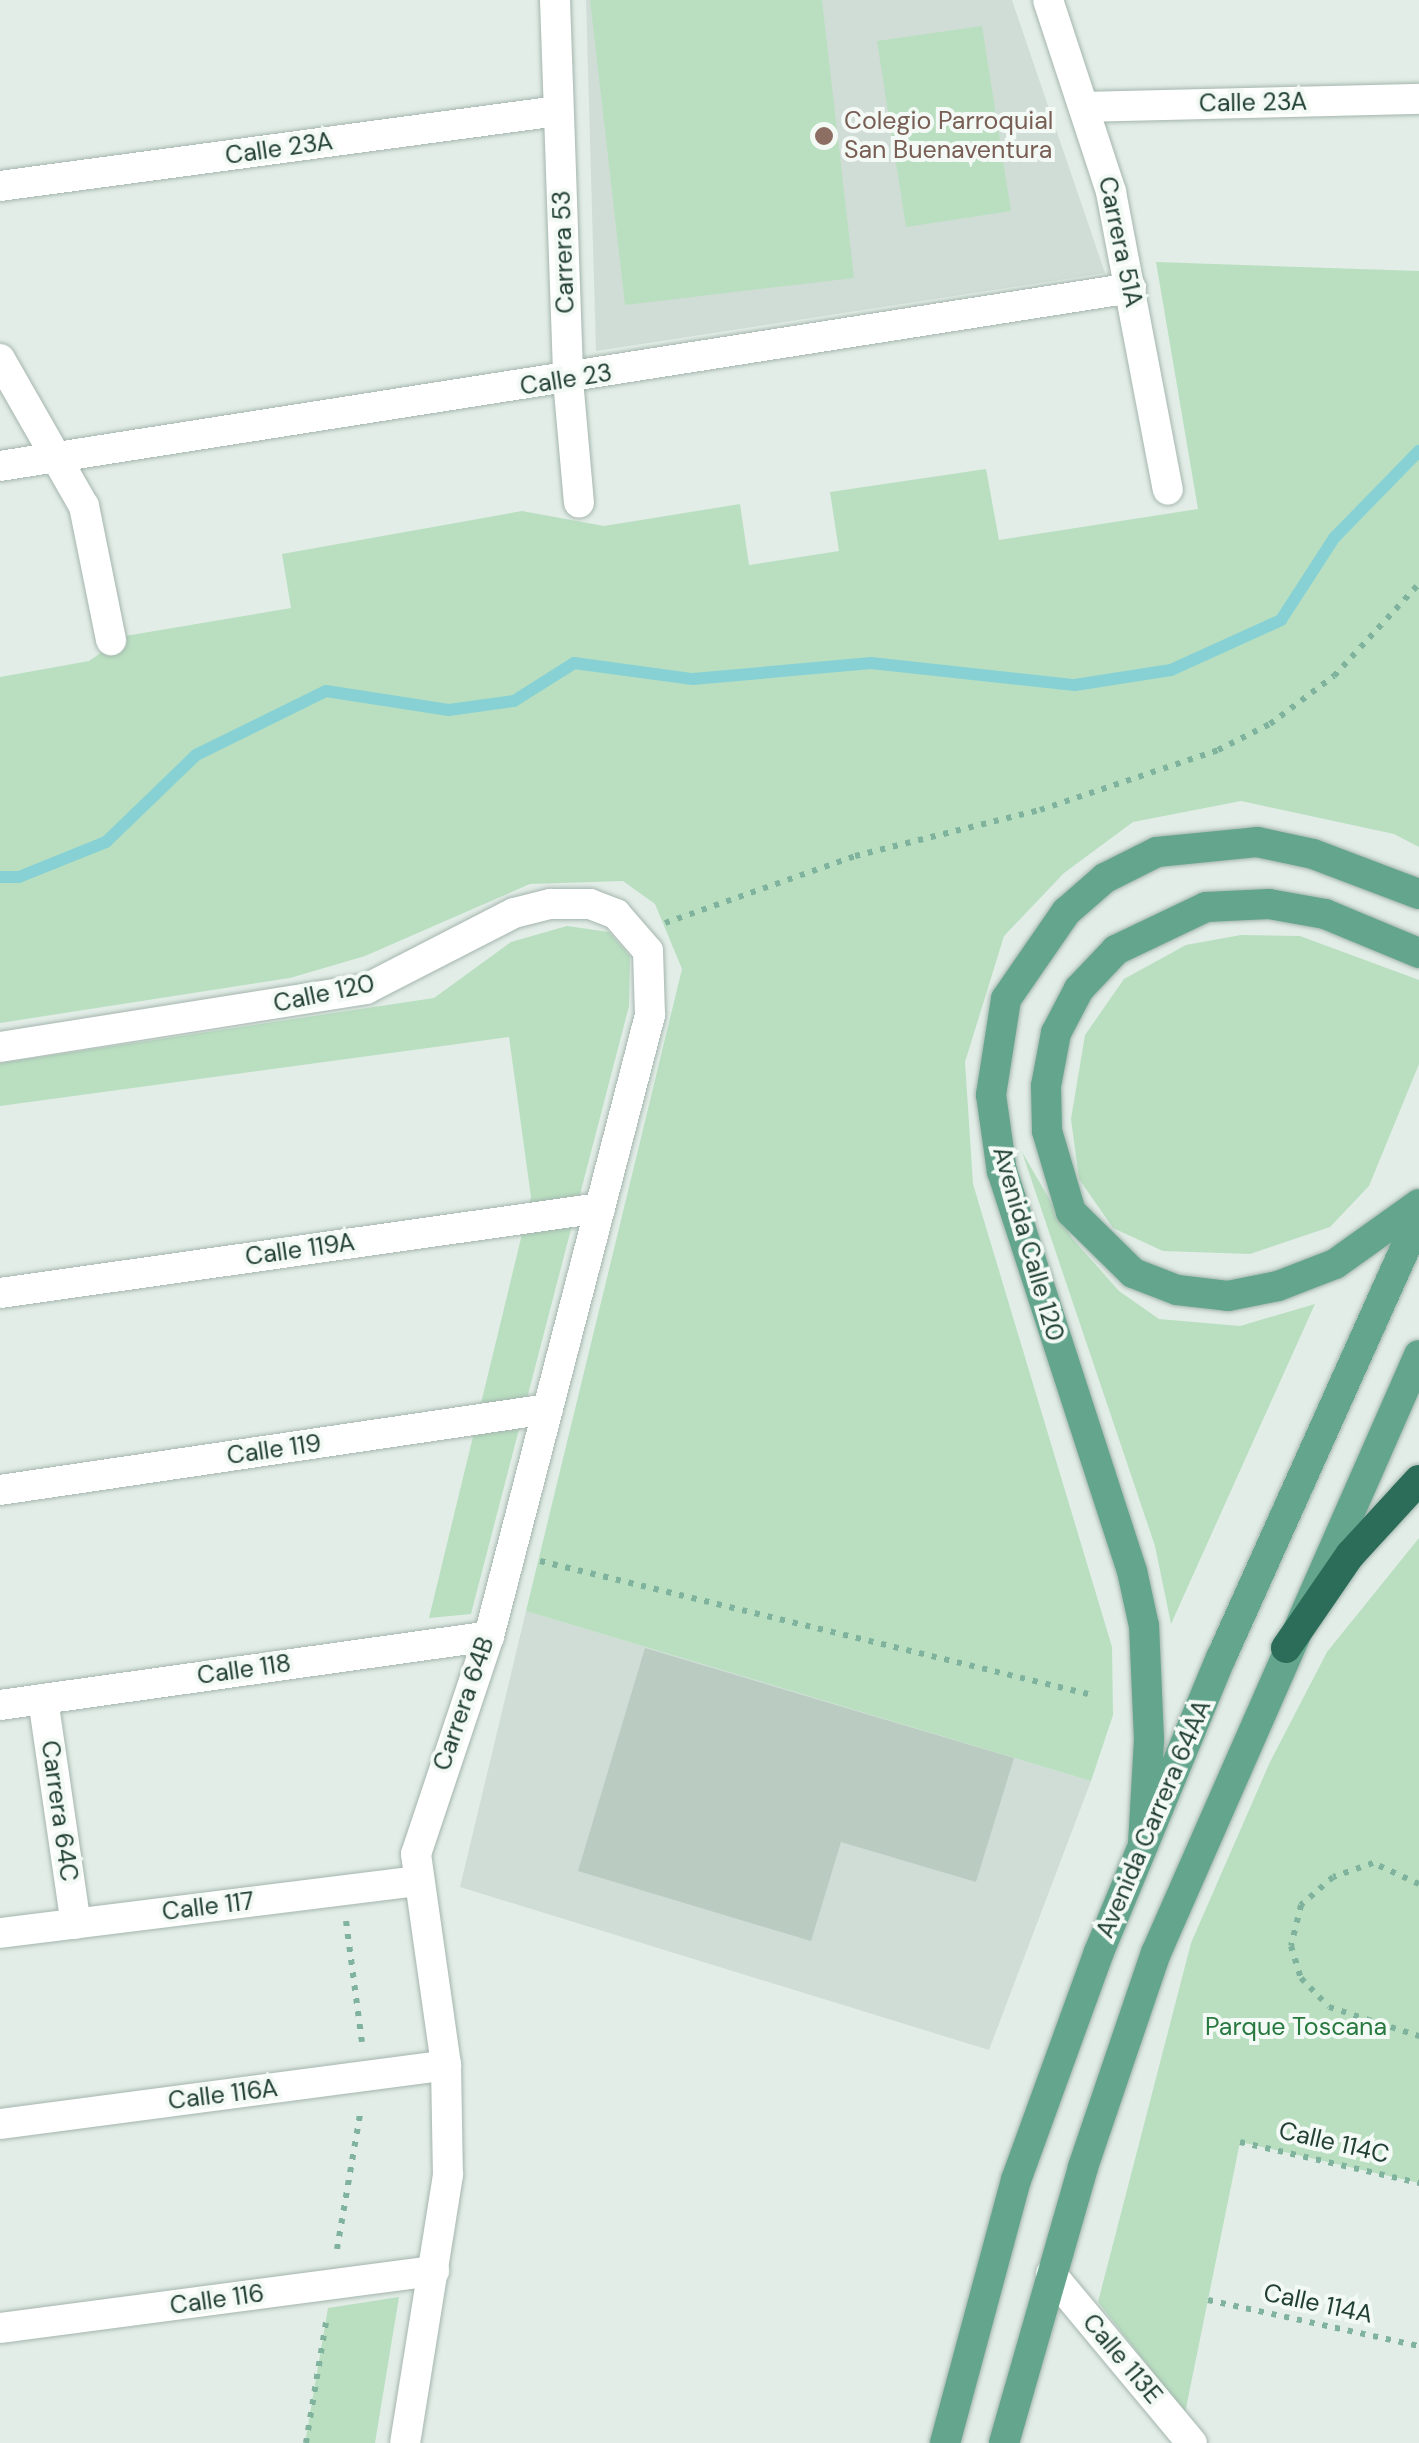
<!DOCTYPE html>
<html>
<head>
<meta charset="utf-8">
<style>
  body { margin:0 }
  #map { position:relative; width:1419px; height:2443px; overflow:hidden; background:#e2ede7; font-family:"DM Sans",sans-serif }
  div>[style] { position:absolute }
  .built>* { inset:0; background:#d0ddd6 }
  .green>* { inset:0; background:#b9dfc0 }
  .stream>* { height:12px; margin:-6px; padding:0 6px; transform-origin:6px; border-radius:6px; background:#87d1d5 }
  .building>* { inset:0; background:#bacbc2 }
  .path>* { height:6px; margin-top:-3px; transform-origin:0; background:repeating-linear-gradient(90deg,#80b39d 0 5px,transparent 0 13px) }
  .roads { filter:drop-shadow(0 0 2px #a4b5ae) drop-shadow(0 0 2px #a4b5ae) }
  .minor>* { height:30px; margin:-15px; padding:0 15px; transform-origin:15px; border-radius:15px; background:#fff }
  .major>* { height:30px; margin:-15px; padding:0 15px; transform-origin:15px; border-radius:15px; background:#64a58d }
  .highway>* { height:30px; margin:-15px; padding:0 15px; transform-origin:15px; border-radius:15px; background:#2b6d58 }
  .dots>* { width:28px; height:28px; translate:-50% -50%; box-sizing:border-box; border:5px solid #f3f9f5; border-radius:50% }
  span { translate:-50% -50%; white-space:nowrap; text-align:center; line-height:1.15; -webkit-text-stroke:8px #f3f9f5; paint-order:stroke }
  .street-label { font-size:25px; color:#213f34 }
  .education-label { font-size:25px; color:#785e54 }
  .left { translate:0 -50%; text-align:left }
  .park-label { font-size:25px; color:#28793f }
</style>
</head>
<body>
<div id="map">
  <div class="built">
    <i style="clip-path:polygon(586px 0,1012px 0,1105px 273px,596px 351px)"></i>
    <i style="clip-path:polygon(526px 1611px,1091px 1781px,989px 2050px,460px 1887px)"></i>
  </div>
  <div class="green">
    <i style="clip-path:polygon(590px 0,822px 0,854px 278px,625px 305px)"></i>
    <i style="clip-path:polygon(982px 26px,1011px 211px,906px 227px,877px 41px)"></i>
    <i style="clip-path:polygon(1156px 262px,1419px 271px,1419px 847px,1394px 834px,1241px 801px,1133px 822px,1064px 873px,1004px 936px,965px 1062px,973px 1184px,1112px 1647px,1113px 1715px,1091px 1781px,526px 1611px,682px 969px,655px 904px,623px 881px,530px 884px,365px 956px,290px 978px,0 1023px,0 677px,89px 661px,125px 636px,291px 608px,282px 554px,522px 511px,604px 526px,740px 504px,749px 565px,839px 551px,830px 492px,986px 469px,999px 540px,1198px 509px)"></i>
    <i style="clip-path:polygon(567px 926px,609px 932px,630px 956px,629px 1006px,471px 1614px,429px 1618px,531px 1197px,509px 1037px,0 1106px,0 1063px,434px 998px,511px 942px)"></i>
    <i style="clip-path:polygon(1241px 935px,1300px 936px,1419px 980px,1419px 1064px,1369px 1186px,1330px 1227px,1250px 1254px,1163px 1251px,1113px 1228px,1079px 1179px,1071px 1119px,1085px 1035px,1124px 979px,1186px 945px)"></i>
    <i style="clip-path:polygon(1022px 1152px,1072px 1238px,1119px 1291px,1159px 1319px,1240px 1326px,1315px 1304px,1171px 1624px,1155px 1546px)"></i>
    <i style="clip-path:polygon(1419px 1538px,1419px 2183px,1240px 2142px,1185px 2413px,1098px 2302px,1191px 1943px,1270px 1762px,1327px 1652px)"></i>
    <i style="clip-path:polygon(399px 2297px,375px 2443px,305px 2443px,328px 2308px)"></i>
  </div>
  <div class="stream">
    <i style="left:0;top:877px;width:19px"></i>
    <i style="left:19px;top:877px;width:94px;rotate:-21.9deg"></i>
    <i style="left:106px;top:842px;width:125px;rotate:-44deg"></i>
    <i style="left:196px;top:755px;width:145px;rotate:-26.2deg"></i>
    <i style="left:326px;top:691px;width:124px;rotate:8.8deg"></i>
    <i style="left:449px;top:710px;width:66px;rotate:-7.9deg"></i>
    <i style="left:514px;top:701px;width:71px;rotate:-32.3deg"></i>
    <i style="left:574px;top:663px;width:120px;rotate:7.7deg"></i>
    <i style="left:693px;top:679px;width:179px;rotate:-5.1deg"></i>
    <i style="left:871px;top:663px;width:205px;rotate:6.2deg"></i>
    <i style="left:1075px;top:685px;width:97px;rotate:-8.9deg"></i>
    <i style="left:1171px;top:670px;width:121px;rotate:-24.4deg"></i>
    <i style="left:1281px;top:620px;width:98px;rotate:-57.1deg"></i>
    <i style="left:1334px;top:538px;width:122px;rotate:-45.7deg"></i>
  </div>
  <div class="building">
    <i style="clip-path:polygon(645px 1648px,1014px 1758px,976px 1882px,841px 1842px,811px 1941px,578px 1871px)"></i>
  </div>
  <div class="path">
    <i style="left:665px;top:923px;width:201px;rotate:-19.4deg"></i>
    <i style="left:855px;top:856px;width:191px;rotate:-14deg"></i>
    <i style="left:1040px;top:810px;width:188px;rotate:-18.6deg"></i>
    <i style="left:1218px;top:750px;width:58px;rotate:-26.6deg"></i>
    <i style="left:1270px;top:724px;width:80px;rotate:-36.9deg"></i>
    <i style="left:1334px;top:676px;width:125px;rotate:-47.3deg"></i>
    <i style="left:540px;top:1561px;width:564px;rotate:13.64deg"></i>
    <i style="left:1419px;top:1884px;width:51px;rotate:-155.5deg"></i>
    <i style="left:1373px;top:1863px;width:42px;rotate:160.7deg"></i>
    <i style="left:1333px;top:1877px;width:43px;rotate:138.8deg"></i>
    <i style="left:1301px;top:1905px;width:42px;rotate:103.7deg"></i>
    <i style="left:1291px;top:1946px;width:34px;rotate:73deg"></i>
    <i style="left:1301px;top:1978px;width:40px;rotate:46deg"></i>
    <i style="left:1329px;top:2007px;width:95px;rotate:17.9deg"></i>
    <i style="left:346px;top:1921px;width:122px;rotate:82.5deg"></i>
    <i style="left:1240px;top:2142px;width:184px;rotate:12.9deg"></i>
    <i style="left:337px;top:2249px;width:142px;rotate:-80.3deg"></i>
    <i style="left:1208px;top:2300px;width:216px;rotate:12.3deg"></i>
    <i style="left:306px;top:2443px;width:129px;rotate:-80.6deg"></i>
  </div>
  <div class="roads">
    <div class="minor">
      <i style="left:555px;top:0;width:380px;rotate:88deg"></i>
      <i style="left:568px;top:380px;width:123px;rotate:84.9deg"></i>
      <i style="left:1048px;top:0;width:202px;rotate:71.8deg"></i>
      <i style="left:1111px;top:192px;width:303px;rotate:79.2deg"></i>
      <i style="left:1086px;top:107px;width:333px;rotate:-1.4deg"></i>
      <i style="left:0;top:186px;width:563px;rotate:-7.66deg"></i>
      <i style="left:0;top:359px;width:169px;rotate:60.3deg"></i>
      <i style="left:84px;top:506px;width:137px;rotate:78.6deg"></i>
      <i style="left:0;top:466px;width:1145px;rotate:-8.94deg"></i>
      <i style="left:0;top:1047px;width:371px;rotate:-9deg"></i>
      <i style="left:366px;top:989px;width:166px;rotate:-27.2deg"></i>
      <i style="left:514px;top:913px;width:38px;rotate:-14deg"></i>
      <i style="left:551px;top:904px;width:39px"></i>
      <i style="left:590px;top:904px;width:28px;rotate:21deg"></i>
      <i style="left:616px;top:914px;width:49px;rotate:49.1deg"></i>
      <i style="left:648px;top:951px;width:64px;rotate:88.2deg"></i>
      <i style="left:650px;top:1015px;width:642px;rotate:104.53deg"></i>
      <i style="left:489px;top:1636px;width:230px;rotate:108.5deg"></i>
      <i style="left:416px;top:1854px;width:213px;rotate:81.9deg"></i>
      <i style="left:446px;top:2065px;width:110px;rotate:89deg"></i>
      <i style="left:448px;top:2175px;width:271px;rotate:99.1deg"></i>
      <i style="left:0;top:1293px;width:606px;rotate:-8.06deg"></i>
      <i style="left:0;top:1490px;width:554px;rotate:-8.41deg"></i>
      <i style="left:43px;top:1699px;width:227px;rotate:81.7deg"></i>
      <i style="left:0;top:1705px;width:494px;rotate:-8deg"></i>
      <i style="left:0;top:1933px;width:419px;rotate:-7.1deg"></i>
      <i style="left:0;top:2124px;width:450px;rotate:-7.5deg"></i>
      <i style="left:1051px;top:2274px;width:220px;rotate:50.2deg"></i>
      <i style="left:0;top:2328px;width:438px;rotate:-7.5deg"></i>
    </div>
    <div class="major">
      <i style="left:1419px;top:953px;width:102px;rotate:-157.5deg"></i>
      <i style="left:1325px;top:914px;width:57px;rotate:-169.9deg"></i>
      <i style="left:1269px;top:904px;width:63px;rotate:177.3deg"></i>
      <i style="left:1206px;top:907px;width:100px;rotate:154.5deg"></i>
      <i style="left:1116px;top:950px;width:54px;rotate:133.5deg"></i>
      <i style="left:1079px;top:989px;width:50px;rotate:117.6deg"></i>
      <i style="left:1056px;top:1033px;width:54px;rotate:100.7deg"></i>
      <i style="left:1046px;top:1086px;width:45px;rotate:88.7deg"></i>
      <i style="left:1047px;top:1131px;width:84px;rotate:73.5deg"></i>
      <i style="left:1071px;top:1212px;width:87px;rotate:44.5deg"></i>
      <i style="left:1133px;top:1273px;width:47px;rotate:21.1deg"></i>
      <i style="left:1177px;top:1290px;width:51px;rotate:6.7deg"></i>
      <i style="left:1228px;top:1296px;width:51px;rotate:-11.3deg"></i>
      <i style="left:1278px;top:1286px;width:61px;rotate:-21.1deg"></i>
      <i style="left:1335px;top:1264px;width:103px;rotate:-35.5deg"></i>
      <i style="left:1143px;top:1844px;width:105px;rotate:-86.7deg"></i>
      <i style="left:1149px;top:1739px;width:113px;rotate:-92.5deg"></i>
      <i style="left:1144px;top:1626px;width:56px;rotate:-102.3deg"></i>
      <i style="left:1132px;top:1571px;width:420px;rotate:-108deg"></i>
      <i style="left:1002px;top:1172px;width:78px;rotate:-98.1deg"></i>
      <i style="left:991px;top:1095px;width:97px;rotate:-81.1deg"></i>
      <i style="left:1006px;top:999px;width:106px;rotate:-55.4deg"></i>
      <i style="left:1066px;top:912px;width:52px;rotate:-41.1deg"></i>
      <i style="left:1105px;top:878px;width:58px;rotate:-26.6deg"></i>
      <i style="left:1157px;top:852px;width:100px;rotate:-5.7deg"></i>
      <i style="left:1257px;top:842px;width:57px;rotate:12.1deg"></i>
      <i style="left:1313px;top:854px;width:113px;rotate:20.7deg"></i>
      <i style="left:945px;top:2443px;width:272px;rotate:-74.9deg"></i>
      <i style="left:1016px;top:2180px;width:243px;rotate:-70deg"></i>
      <i style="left:1099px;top:1952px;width:318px;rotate:-67.5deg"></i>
      <i style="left:1221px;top:1658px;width:483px;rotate:-65.8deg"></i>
      <i style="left:1004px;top:2443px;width:287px;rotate:-74deg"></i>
      <i style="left:1083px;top:2167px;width:226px;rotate:-71.2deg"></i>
      <i style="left:1156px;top:1953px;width:653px;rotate:-66.26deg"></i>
    </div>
    <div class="highway">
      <i style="left:1286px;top:1648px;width:113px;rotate:-55.5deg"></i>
      <i style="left:1350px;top:1555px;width:102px;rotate:-47.4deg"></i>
    </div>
  </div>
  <div class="dots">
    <i style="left:824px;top:136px;background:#8d6e63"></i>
  </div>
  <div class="street-label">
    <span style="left:1253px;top:103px;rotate:-1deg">Calle 23A</span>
    <span style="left:279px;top:149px;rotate:-8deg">Calle 23A</span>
    <span style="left:1120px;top:242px;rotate:78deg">Carrera 51A</span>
    <span style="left:564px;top:252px;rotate:-92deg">Carrera 53</span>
    <span style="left:566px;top:380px;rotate:-9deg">Calle 23</span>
    <span style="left:324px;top:994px;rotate:-12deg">Calle 120</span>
    <span style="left:1028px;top:1244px;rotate:74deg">Avenida Calle 120</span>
    <span style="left:300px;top:1250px;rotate:-8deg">Calle 119A</span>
    <span style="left:274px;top:1450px;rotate:-8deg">Calle 119</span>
    <span style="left:244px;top:1670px;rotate:-8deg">Calle 118</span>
    <span style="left:464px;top:1704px;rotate:-71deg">Carrera 64B</span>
    <span style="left:59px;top:1811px;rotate:82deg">Carrera 64C</span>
    <span style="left:1154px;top:1819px;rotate:-67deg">Avenida Carrera 64AA</span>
    <span style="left:208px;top:1907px;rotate:-7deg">Calle 117</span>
    <span style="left:223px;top:2095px;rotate:-7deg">Calle 116A</span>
    <span style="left:1334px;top:2143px;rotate:13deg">Calle 114C</span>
    <span style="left:217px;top:2300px;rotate:-8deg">Calle 116</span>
    <span style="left:1318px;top:2304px;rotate:12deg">Calle 114A</span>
    <span style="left:1122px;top:2359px;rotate:50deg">Calle 113E</span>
  </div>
  <div class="education-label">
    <span class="left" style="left:844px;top:136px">Colegio Parroquial<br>San Buenaventura</span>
  </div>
  <div class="park-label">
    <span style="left:1296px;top:2027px">Parque Toscana</span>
  </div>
</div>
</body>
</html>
